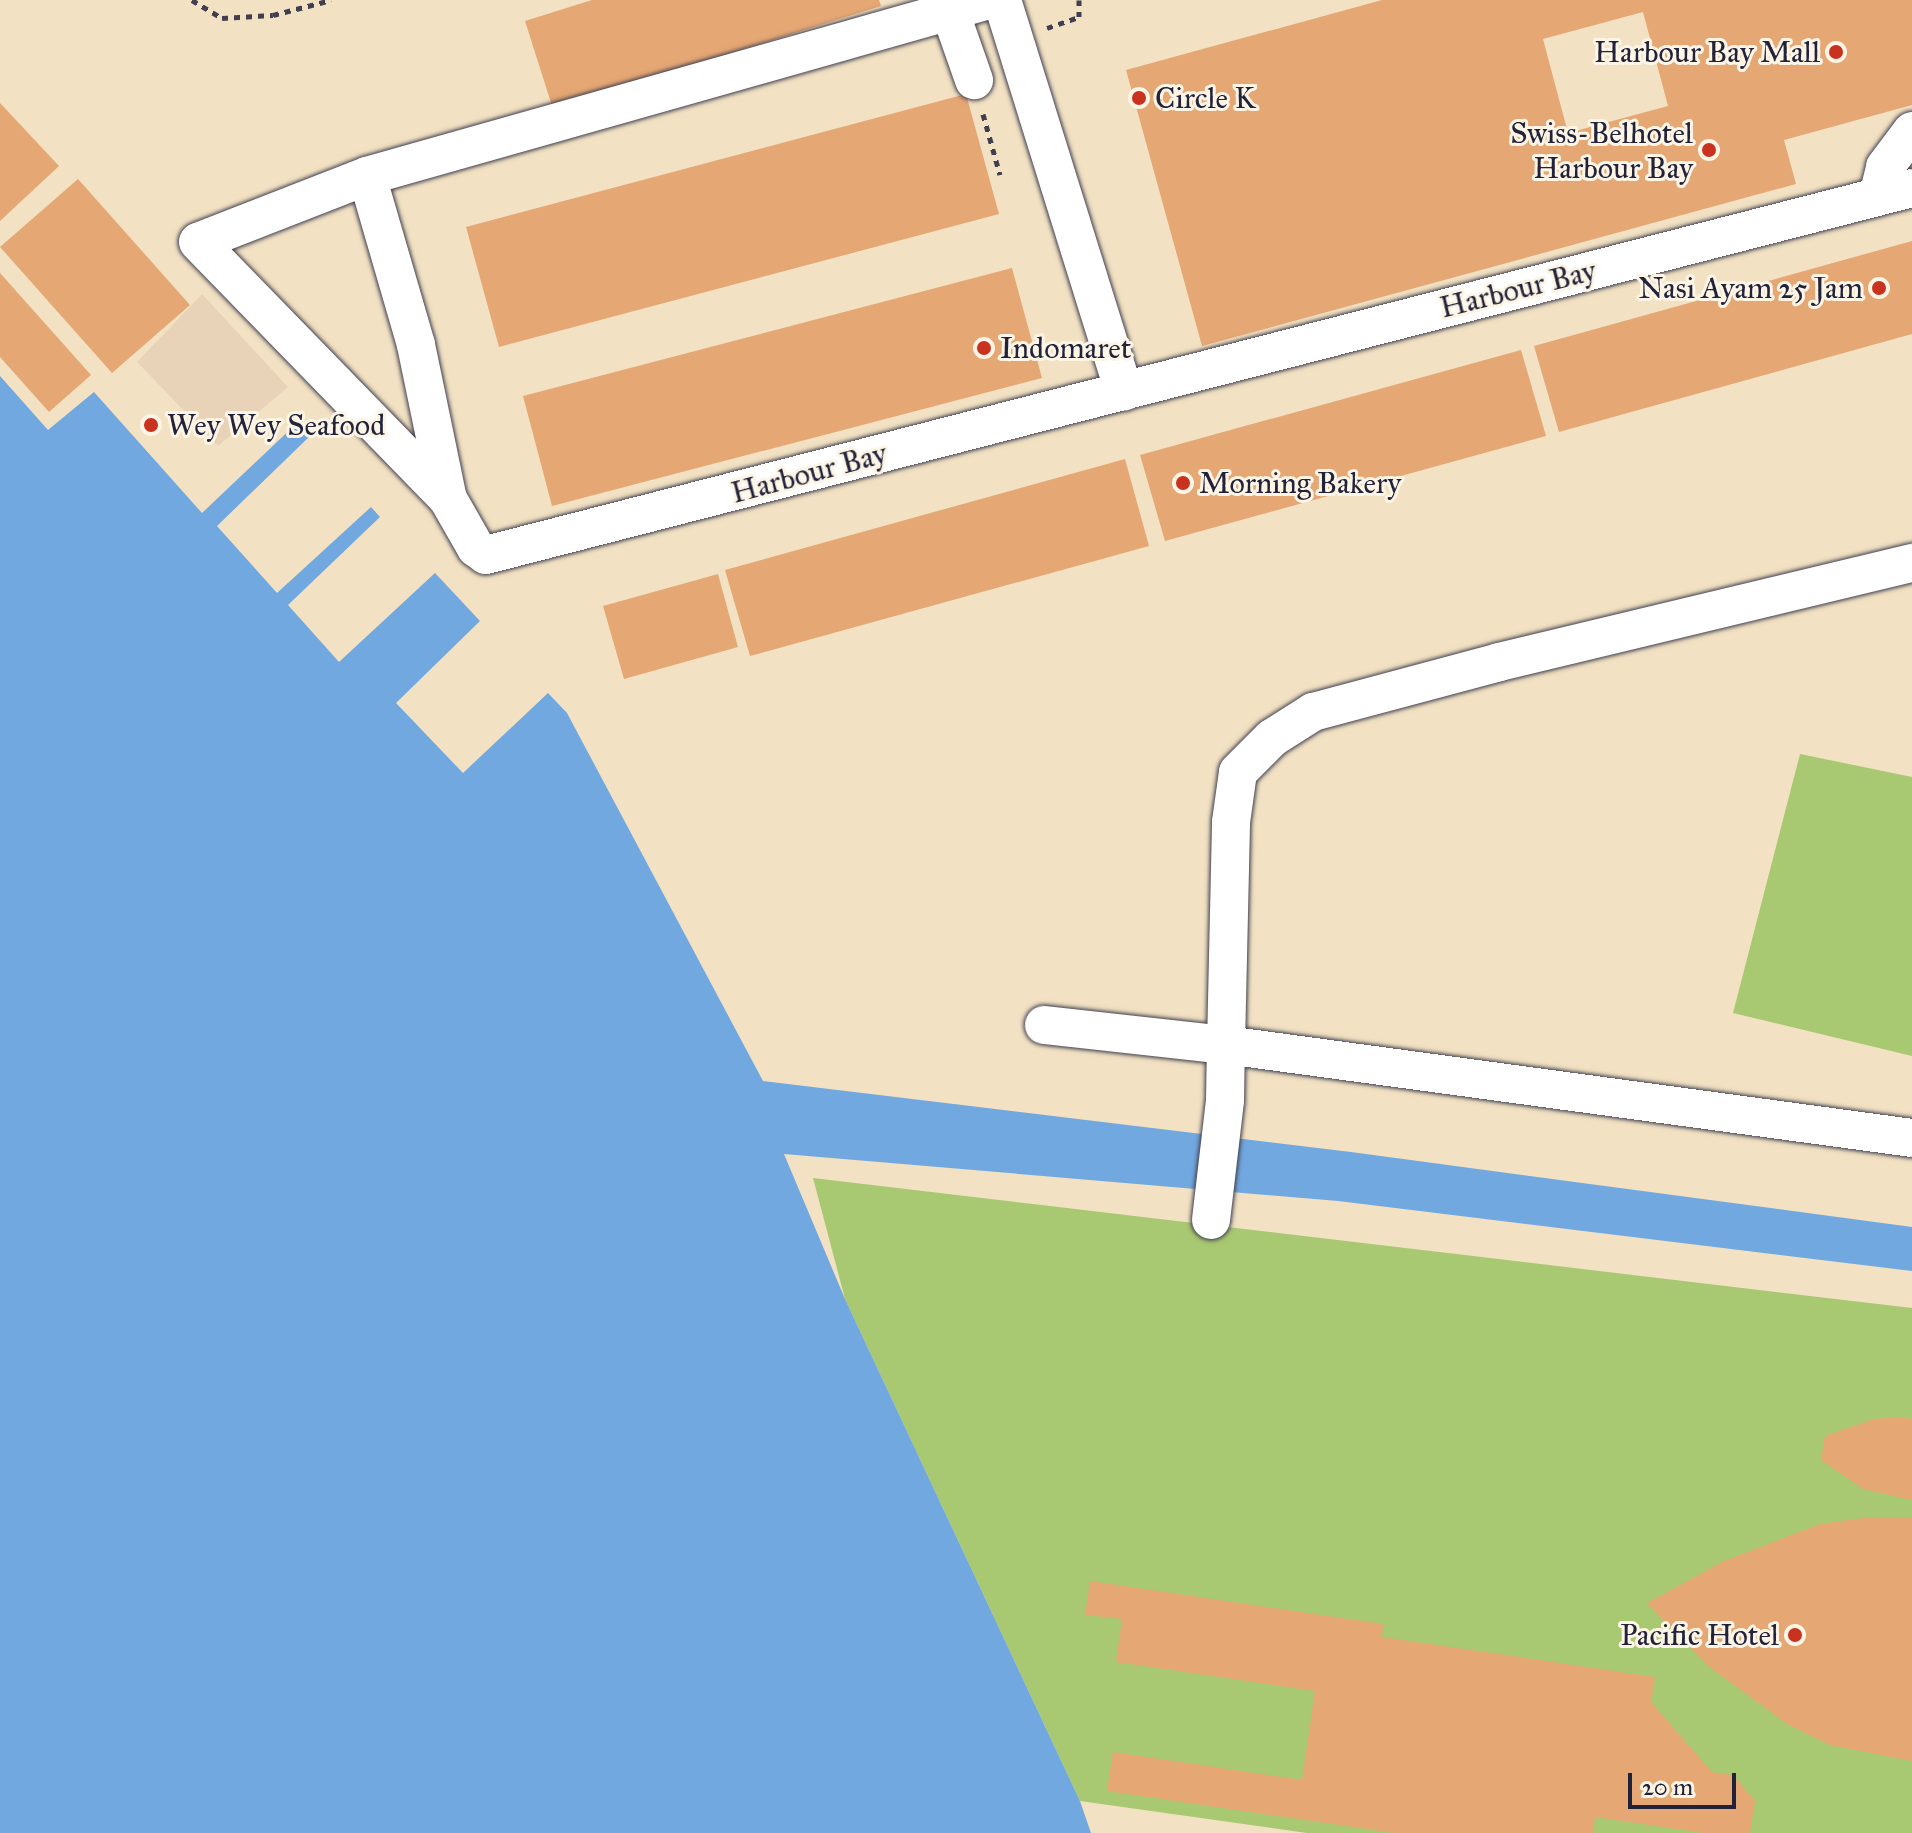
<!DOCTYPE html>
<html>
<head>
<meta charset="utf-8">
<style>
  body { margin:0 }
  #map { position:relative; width:1912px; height:1833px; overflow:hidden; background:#f2e2c3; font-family:"IM FELL Great Primer",serif }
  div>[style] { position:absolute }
  .built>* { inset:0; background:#e9d3b8 }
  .green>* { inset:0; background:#a8c871 }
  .water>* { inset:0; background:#72a8e0 }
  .building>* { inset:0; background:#e5a774 }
  .path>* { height:5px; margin-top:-2.5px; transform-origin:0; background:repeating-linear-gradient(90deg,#413f4f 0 6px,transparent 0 12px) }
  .roads { filter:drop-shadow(0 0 2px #413f4f) drop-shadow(0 0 2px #413f4f) }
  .minor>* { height:38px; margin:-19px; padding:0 19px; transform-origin:19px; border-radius:19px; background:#fff }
  .dots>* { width:22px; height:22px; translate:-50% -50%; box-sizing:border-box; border:4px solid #fcf5e5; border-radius:50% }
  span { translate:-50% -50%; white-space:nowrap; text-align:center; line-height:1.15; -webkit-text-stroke:6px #fcf5e5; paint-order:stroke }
  .poi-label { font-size:30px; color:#22223b }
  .right { translate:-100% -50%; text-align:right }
  .left { translate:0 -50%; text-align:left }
  .street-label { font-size:30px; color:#22223b }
  .scale { position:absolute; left:1628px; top:1773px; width:108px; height:36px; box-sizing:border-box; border:4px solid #22223b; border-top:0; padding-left:10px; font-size:24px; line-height:28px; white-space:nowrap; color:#22223b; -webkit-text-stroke:6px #fcf5e5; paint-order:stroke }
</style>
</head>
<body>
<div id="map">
  <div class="built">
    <i style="clip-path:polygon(202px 294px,288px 387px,218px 446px,137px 362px)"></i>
  </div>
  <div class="green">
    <i style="clip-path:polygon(1800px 754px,1912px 777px,1912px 1056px,1733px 1013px)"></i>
    <i style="clip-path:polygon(813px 1178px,1912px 1308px,1912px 1833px,1307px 1833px,1080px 1801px,845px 1299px)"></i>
  </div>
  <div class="water">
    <i style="clip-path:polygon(0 376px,48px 430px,94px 392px,202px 513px,298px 422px,310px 436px,217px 526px,277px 593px,371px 507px,380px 517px,288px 605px,339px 662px,435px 573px,480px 621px,396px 703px,463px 773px,548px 693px,567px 713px,763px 1081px,1351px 1152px,1912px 1227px,1912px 1271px,1338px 1201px,784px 1154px,845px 1299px,1080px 1801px,1091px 1833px,0 1833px)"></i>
  </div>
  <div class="building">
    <i style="clip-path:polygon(592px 0,879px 0,881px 6px,553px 109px,525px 21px)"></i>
    <i style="clip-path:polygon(evenodd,1382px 0,1912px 0,1912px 105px,1784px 140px,1796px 184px,1202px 346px,1126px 70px,1382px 0,1643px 12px,1668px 106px,1568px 133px,1543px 39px,1643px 12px)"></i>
    <i style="clip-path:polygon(966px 94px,999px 214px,499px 347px,466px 227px)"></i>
    <i style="clip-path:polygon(0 103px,59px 166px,0 221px)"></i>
    <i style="clip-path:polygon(78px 179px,190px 305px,112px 373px,0 247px)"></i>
    <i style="clip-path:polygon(1912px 241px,1912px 334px,1559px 432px,1534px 346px)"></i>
    <i style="clip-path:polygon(1012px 268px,1042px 378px,552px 506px,523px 396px)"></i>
    <i style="clip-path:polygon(0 273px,91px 375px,49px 412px,0 357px)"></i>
    <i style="clip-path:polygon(1521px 350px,1546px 436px,1165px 541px,1140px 455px)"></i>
    <i style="clip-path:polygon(1125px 459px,1149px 546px,750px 656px,725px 570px)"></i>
    <i style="clip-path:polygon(718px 574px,738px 647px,624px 679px,603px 606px)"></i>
    <i style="clip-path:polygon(1900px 1417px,1912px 1419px,1912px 1500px,1863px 1489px,1821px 1460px,1825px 1436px,1874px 1419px)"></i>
    <i style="clip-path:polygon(1871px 1517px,1912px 1517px,1912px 1761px,1830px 1745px,1787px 1724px,1708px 1666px,1647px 1603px,1724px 1561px,1820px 1524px)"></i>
    <i style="clip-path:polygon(1090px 1581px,1383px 1624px,1382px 1637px,1655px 1677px,1651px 1702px,1712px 1772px,1733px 1775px,1755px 1801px,1750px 1833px,1703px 1833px,1595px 1817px,1593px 1833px,1394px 1833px,1107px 1791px,1113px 1752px,1302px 1780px,1315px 1691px,1116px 1662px,1122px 1619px,1085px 1615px)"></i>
  </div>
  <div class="path">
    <i style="left:192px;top:0;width:35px;rotate:31deg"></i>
    <i style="left:222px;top:18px;width:51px;rotate:-3.4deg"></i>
    <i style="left:273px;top:15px;width:60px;rotate:-14.5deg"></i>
    <i style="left:1047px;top:28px;width:34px;rotate:-19deg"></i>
    <i style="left:1079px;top:17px;width:17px;rotate:-90deg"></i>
    <i style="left:983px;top:114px;width:63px;rotate:74.4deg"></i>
  </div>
  <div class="roads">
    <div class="minor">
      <i style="left:946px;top:0;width:85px;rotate:70.7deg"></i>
      <i style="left:989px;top:0;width:646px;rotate:164.2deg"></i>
      <i style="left:367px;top:176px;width:181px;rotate:158.7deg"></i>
      <i style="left:198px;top:242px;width:359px;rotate:45.8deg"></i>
      <i style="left:448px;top:499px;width:56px;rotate:60.3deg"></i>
      <i style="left:476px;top:548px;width:12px;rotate:35deg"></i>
      <i style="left:486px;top:555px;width:1472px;rotate:-14.43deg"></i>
      <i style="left:1002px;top:0;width:410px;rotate:72.7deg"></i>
      <i style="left:367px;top:176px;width:176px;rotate:73.8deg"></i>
      <i style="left:416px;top:345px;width:157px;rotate:78.3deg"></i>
      <i style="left:1878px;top:196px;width:30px;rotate:-76deg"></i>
      <i style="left:1885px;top:167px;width:45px;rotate:-53.1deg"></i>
      <i style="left:1044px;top:1025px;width:183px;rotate:6.3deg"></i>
      <i style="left:1226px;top:1045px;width:223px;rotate:-88.7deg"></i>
      <i style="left:1231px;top:822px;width:50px;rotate:-82deg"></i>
      <i style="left:1238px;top:772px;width:48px;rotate:-45deg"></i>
      <i style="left:1272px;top:738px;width:49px;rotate:-32.4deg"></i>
      <i style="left:1313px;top:712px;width:193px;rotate:-15deg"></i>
      <i style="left:1499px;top:662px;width:425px;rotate:-13.5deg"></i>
      <i style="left:1211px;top:1220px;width:121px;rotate:-83.3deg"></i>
      <i style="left:1225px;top:1100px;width:55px;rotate:-89deg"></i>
      <i style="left:1226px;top:1045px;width:692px;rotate:7.72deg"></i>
    </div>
  </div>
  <div class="dots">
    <i style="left:1836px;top:52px;background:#c8321e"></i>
    <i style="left:1139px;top:98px;background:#c8321e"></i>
    <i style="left:1709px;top:150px;background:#c8321e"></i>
    <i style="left:1879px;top:288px;background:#c8321e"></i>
    <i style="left:984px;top:348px;background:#c8321e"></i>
    <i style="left:151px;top:425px;background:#c8321e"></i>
    <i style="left:1183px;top:483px;background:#c8321e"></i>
    <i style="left:1795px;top:1635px;background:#c8321e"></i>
  </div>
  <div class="poi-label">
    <span class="right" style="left:1820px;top:52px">Harbour Bay Mall</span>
    <span class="left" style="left:1155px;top:98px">Circle K</span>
    <span class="right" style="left:1693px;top:150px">Swiss-Belhotel<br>Harbour Bay</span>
    <span class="right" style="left:1863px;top:288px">Nasi Ayam 25 Jam</span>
    <span class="left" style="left:1000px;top:348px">Indomaret</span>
    <span class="left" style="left:167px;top:425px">Wey Wey Seafood</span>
    <span class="left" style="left:1199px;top:483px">Morning Bakery</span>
    <span class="right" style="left:1779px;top:1635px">Pacific Hotel</span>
  </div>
  <div class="street-label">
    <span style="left:1518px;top:289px;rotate:-14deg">Harbour Bay</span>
    <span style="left:809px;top:473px;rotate:-15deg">Harbour Bay</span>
  </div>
  <div class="scale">20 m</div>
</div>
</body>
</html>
